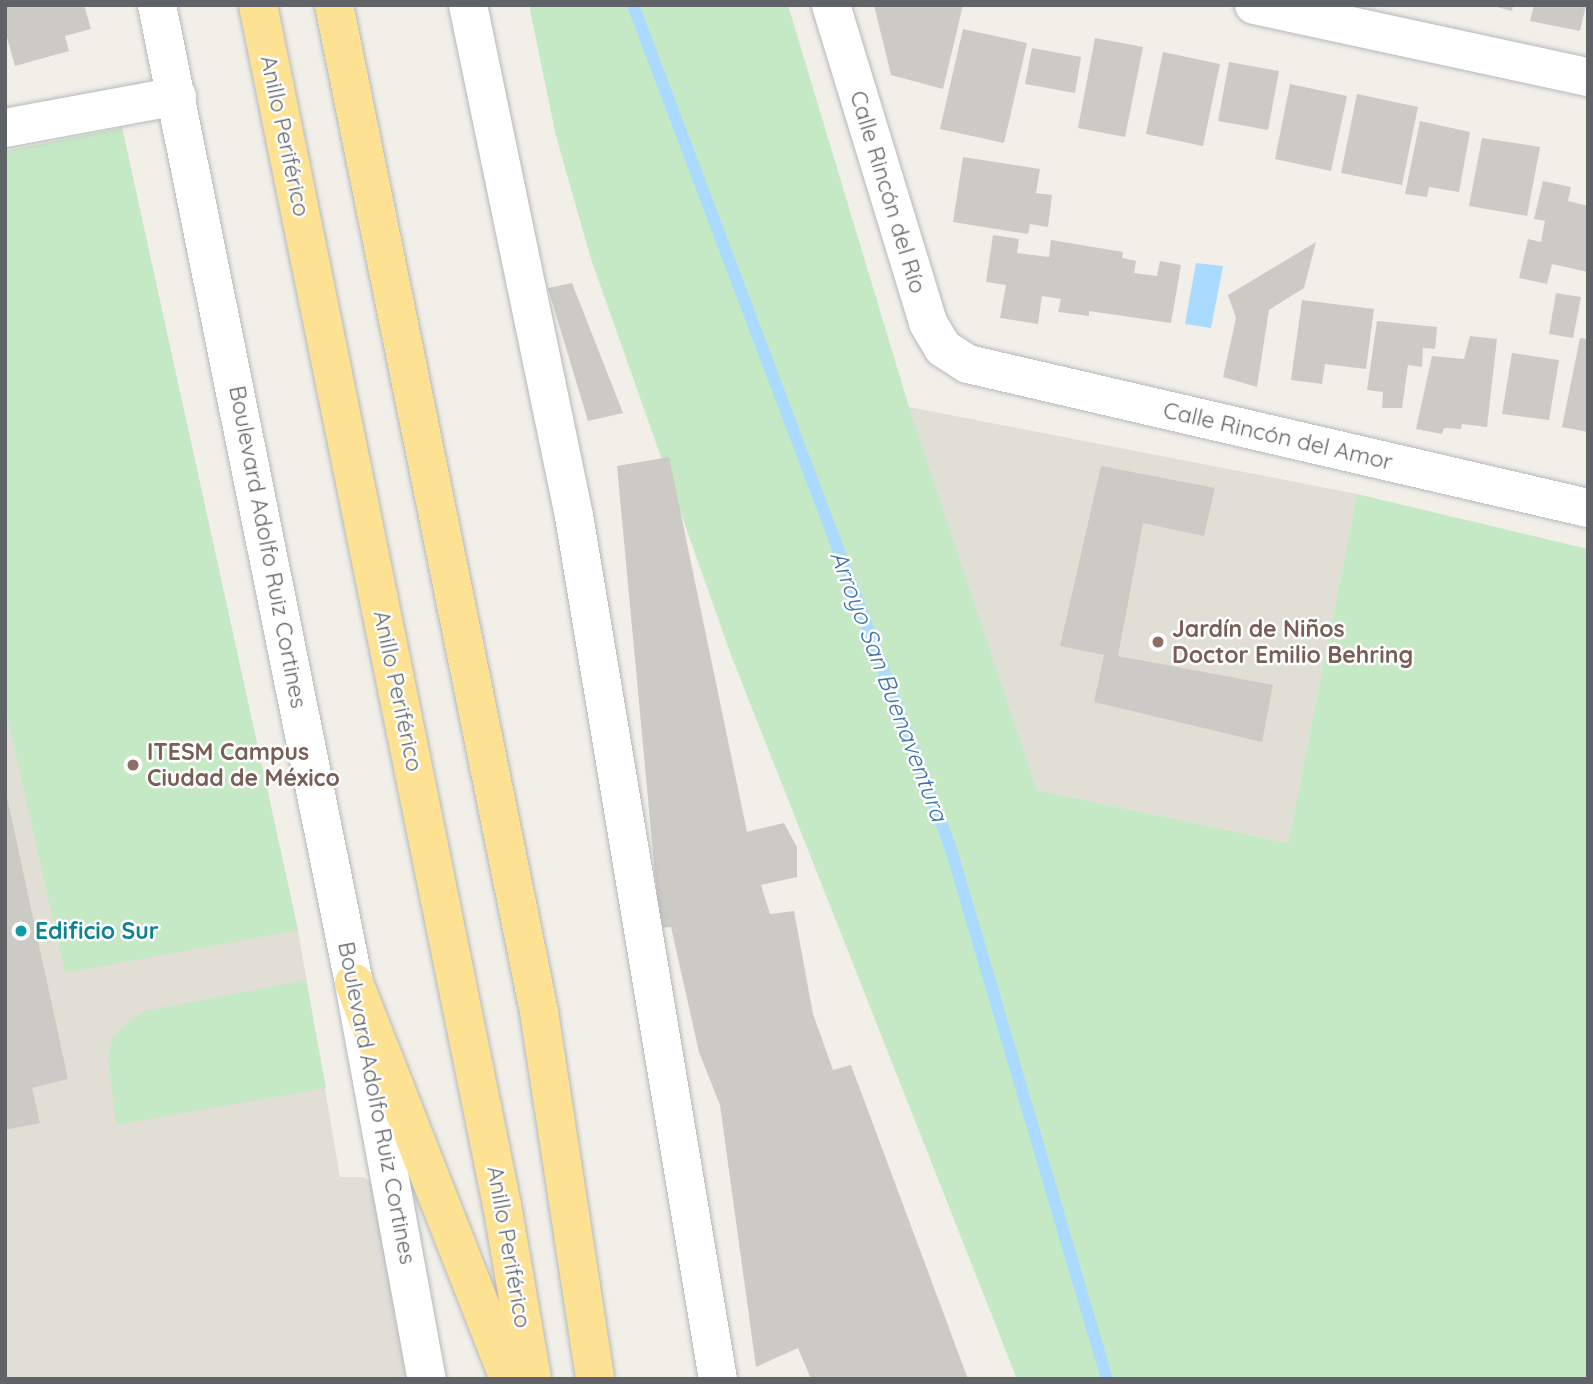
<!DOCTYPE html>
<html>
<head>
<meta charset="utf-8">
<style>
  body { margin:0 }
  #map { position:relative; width:1593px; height:1384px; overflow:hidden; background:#f1efe8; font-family:Quicksand,sans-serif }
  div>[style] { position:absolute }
  .education>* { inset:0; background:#e1ded6 }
  .green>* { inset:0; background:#c5e8c5 }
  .water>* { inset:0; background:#aadaff }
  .stream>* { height:12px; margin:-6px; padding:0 6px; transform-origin:6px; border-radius:6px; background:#aadaff }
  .building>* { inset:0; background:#cccac5 }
  .roads { filter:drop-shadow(0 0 2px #b5b8bc) drop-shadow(0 0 2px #b5b8bc) }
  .street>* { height:38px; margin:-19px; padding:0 19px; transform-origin:19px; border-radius:19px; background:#fff }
  .secondary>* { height:38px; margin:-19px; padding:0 19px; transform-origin:19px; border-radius:19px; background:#fff }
  .highway>* { height:38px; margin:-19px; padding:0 19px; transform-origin:19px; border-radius:19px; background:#fde293 }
  .dots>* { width:19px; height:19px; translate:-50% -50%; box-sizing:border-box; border:4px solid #fff; border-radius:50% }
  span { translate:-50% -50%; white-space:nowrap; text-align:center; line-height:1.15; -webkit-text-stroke:5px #fff; paint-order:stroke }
  .street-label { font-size:23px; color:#5f6368 }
  .education-label { font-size:23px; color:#785e54; font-weight:700 }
  .left { translate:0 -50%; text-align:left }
  .culture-label { font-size:23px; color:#0d838f; font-weight:700 }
  .water-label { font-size:24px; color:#4174aa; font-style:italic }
  .frame { position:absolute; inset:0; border:7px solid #5f6368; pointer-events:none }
</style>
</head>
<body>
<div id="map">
  <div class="education">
    <i style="clip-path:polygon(122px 128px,298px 930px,340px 1177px,363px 1177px,373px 1185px,406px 1379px,5px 1379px,5px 151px)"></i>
    <i style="clip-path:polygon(909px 407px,1357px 494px,1288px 843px,1037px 790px)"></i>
  </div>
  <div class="green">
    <i style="clip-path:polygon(529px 5px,788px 5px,909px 407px,1037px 790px,1288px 843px,1357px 494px,1588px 549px,1588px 1379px,1017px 1379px,731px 655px,591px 259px,556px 136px)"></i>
    <i style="clip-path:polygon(122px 128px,298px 930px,65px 973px,5px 706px,5px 151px)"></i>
    <i style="clip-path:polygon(306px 980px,326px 1088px,116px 1125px,108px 1058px,112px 1039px,130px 1020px,145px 1011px)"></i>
  </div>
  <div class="water">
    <i style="clip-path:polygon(1196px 263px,1223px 266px,1211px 328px,1185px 324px)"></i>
  </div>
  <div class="stream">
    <i style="left:633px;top:5px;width:899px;rotate:69.35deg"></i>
    <i style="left:950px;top:846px;width:556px;rotate:73.59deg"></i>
  </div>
  <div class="building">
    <i style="clip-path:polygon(5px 5px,84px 5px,91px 29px,65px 36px,69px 51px,15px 66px,5px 30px)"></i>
    <i style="clip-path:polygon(874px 5px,963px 5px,943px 89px,891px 75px)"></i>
    <i style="clip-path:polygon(1489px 5px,1513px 5px,1512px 11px)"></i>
    <i style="clip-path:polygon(1534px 5px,1586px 5px,1580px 31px,1530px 21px)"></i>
    <i style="clip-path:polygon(963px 29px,1027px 43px,1004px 143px,940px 129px)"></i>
    <i style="clip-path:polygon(1095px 38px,1143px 47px,1125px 137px,1078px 128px)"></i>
    <i style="clip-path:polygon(1032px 48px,1081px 57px,1075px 93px,1025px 84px)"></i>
    <i style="clip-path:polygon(1163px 52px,1220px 64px,1203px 146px,1146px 134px)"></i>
    <i style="clip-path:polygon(1229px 62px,1279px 71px,1268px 130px,1218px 121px)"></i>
    <i style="clip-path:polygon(1290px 84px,1347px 96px,1331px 171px,1275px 159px)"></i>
    <i style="clip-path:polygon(1357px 94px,1418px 107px,1402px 185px,1341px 173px)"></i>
    <i style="clip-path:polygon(1420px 121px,1470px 132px,1459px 192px,1429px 187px,1427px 197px,1405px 194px)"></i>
    <i style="clip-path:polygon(1482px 138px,1540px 147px,1527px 216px,1469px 206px)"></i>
    <i style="clip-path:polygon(963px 157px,1040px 169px,1036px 193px,1052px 195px,1048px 227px,1030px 224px,1028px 234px,953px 222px)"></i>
    <i style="clip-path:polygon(1543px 181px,1571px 187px,1568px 201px,1588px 206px,1588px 272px,1552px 264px,1547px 284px,1519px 278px,1528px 239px,1541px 242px,1545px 221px,1534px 219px)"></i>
    <i style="clip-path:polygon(993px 235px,1019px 239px,1017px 253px,1049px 257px,1051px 240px,1123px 252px,1122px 258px,1136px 261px,1134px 273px,1157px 276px,1160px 261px,1181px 265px,1171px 323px,1089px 311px,1089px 316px,1058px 312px,1061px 299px,1042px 296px,1038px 324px,1000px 318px,1006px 285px,986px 282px)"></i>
    <i style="clip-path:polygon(1316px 242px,1304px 288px,1269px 310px,1257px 387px,1223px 377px,1236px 318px,1228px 295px)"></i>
    <i style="clip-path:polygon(572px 283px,623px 413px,588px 421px,548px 288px)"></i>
    <i style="clip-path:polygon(1556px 293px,1581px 297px,1573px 338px,1549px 334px)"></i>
    <i style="clip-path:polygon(1302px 300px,1374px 309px,1366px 369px,1325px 364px,1322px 384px,1291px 380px)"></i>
    <i style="clip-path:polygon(1377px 321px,1437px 327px,1435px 349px,1423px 348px,1422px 367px,1408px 365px,1402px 408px,1382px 408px,1383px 392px,1367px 390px)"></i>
    <i style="clip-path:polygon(1470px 336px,1497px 339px,1487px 427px,1462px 424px,1461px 429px,1444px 428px,1442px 434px,1416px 429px,1432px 356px,1464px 359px)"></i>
    <i style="clip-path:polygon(1580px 338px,1588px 339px,1588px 432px,1562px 427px)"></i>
    <i style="clip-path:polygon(1512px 353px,1559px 360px,1549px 420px,1502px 414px)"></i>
    <i style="clip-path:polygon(669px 457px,747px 832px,784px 823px,797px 847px,797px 877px,761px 885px,770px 914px,794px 911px,813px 1014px,833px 1070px,851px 1065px,968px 1379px,811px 1379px,798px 1348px,756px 1367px,720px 1105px,699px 1052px,671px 927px,660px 928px,617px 466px)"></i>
    <i style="clip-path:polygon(1101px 466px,1215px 488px,1204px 536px,1143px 523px,1118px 656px,1273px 685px,1262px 742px,1094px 702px,1104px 655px,1060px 646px)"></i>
    <i style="clip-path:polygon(5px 788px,68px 1079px,32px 1088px,40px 1123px,5px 1130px)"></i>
  </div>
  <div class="roads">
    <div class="street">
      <i style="left:831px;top:5px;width:332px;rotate:73deg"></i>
      <i style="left:928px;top:323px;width:29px;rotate:59deg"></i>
      <i style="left:943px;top:348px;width:30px;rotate:33deg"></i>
      <i style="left:968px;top:364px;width:637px;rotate:13.08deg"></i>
      <i style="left:1254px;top:5px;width:342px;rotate:12.2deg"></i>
      <i style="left:5px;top:128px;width:175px;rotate:-10.5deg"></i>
    </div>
    <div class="secondary">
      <i style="left:157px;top:5px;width:998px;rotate:78.61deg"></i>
      <i style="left:354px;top:983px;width:403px;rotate:79.6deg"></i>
      <i style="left:468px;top:5px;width:522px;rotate:78.28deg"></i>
      <i style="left:574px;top:516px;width:875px;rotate:80.53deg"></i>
    </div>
    <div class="highway">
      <i style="left:258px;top:5px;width:1225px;rotate:78.51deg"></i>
      <i style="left:502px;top:1205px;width:177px;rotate:80.2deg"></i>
      <i style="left:334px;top:5px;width:1028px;rotate:78.49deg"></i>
      <i style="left:539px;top:1012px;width:371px;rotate:81.3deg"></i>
      <i style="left:354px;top:983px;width:425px;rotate:68.6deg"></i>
    </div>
  </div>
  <div class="dots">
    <i style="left:1158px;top:642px;background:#8d6e63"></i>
    <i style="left:133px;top:765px;background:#8d6e63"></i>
    <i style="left:21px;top:931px;background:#0f9aa8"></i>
  </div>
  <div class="street-label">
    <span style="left:285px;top:136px;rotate:78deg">Anillo Periférico</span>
    <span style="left:888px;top:192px;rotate:73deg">Calle Rincón del Río</span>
    <span style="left:1278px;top:436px;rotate:13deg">Calle Rincón del Amor</span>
    <span style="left:268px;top:547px;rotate:79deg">Boulevard Adolfo Ruiz Cortines</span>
    <span style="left:398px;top:691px;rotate:78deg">Anillo Periférico</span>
    <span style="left:377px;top:1103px;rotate:79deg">Boulevard Adolfo Ruiz Cortines</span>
    <span style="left:509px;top:1247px;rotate:80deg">Anillo Periférico</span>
  </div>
  <div class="education-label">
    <span class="left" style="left:1172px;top:642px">Jardín de Niños<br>Doctor Emilio Behring</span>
    <span class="left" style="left:147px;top:765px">ITESM Campus<br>Ciudad de México</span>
  </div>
  <div class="culture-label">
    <span class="left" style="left:35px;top:931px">Edificio Sur</span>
  </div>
  <div class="water-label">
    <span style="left:889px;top:686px;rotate:69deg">Arroyo San Buenaventura</span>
  </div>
  <div class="frame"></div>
</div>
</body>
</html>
